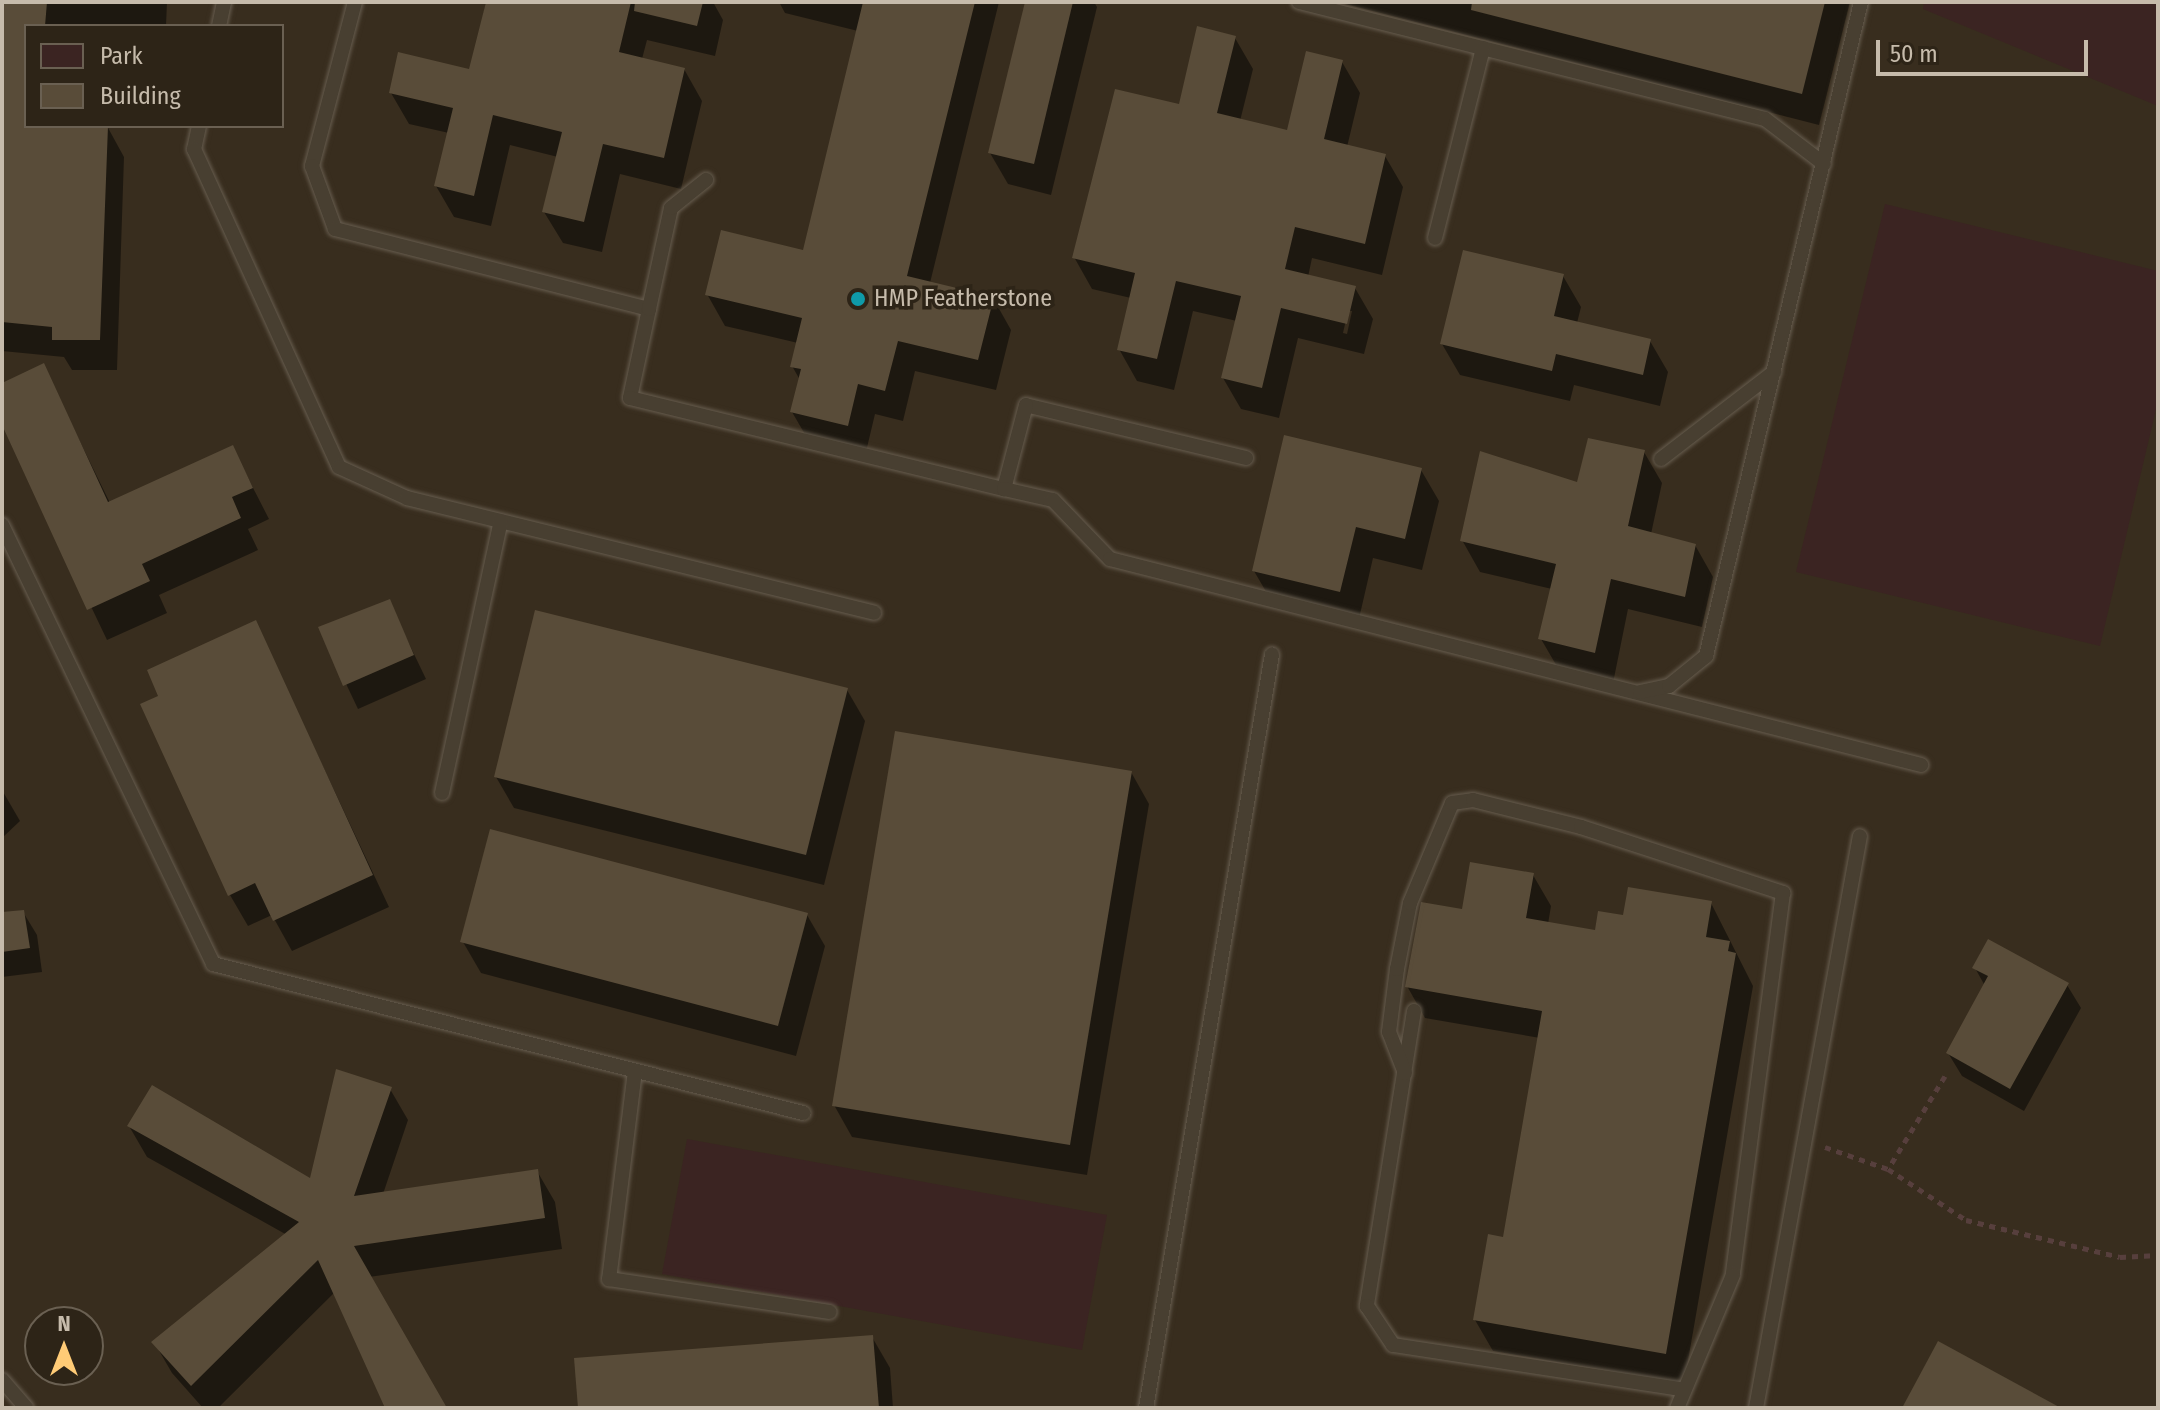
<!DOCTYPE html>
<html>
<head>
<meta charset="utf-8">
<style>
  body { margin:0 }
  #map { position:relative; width:2160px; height:1410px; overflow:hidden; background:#382d1e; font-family:"Fira Sans Condensed",sans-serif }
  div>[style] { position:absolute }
  .green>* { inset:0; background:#3b2422 }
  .shadow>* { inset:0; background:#0007 }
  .building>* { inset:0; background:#594c39 }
  .path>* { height:5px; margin-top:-2.5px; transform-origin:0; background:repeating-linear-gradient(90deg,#573f3d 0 6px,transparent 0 12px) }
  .roads { filter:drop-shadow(0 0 2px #675d4f) drop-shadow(0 0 2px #675d4f) }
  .service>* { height:14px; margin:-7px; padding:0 7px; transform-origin:7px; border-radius:7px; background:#483f31 }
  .dots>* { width:22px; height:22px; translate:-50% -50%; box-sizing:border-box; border:4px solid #2d2417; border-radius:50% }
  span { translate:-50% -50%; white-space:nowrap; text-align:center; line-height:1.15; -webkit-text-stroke:7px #2d2417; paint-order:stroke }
  .poi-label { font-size:24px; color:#c6bbab }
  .left { translate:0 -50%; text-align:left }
  .frame { position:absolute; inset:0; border:4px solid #c6bbab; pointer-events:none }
  .legend { position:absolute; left:24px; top:24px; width:260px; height:104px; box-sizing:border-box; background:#2d2417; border:2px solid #6a6052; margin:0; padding:10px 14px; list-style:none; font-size:24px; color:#c6bbab }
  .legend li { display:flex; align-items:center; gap:16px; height:40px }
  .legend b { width:40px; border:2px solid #6a6052 }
  .north { position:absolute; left:24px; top:1306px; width:80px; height:80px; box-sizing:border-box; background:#2d2417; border:2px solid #6a6052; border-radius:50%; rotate:0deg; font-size:22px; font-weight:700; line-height:32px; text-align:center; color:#c6bbab }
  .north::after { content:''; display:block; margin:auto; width:28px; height:36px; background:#ffcb76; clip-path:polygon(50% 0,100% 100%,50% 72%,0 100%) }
  .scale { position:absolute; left:1876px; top:40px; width:212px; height:36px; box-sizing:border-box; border:4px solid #c6bbab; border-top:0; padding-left:10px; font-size:24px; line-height:28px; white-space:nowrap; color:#c6bbab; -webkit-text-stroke:6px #2d2417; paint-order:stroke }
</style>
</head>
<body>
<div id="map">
  <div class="green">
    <i style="clip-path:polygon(1924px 2px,2158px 2px,2158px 106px,1923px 9px)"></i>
    <i style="clip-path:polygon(1885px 204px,2158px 271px,2158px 401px,2100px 646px,1796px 572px)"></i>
    <i style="clip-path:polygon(687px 1139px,1107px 1215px,1082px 1350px,662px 1274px)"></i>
  </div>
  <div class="shadow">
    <i style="clip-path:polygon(2px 2px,167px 2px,166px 26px,26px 26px,26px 126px,107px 126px,124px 157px,117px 370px,72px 370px,64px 357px,2px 351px)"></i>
    <i style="clip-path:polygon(486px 2px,713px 2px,723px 20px,715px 56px,647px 40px,642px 59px,684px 69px,702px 101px,681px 189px,620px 174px,602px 252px,563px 243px,544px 212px,558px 157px,510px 145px,491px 226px,454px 217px,436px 186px,449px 133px,409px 124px,391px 93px,471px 72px)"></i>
    <i style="clip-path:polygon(779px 2px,999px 2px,930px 283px,993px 298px,1011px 330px,996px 390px,915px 371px,903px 421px,875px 414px,865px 456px,810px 443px,792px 412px,800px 380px,792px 366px,798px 343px,725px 326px,707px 294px,805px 252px,858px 31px,785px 13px)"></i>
    <i style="clip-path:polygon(1027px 2px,1094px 2px,1097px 7px,1051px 195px,1008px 184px,990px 153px)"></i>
    <i style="clip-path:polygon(1337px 2px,1850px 2px,1819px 125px)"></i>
    <i style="clip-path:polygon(evenodd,1235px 38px,1253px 69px,1240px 121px,1288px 132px,1342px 62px,1360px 93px,1347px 147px,1385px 156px,1403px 187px,1382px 275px,1312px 258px,1308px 277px,1355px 288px,1373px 319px,1364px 354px,1298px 338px,1279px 418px,1241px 409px,1223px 378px,1237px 321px,1193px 311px,1174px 390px,1137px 381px,1119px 349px,1131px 298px,1092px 289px,1074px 257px,1235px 38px,1348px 311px,1352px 311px,1347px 334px,1343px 333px,1348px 311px)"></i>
    <i style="clip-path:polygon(1563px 276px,1581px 307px,1577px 323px,1650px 341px,1668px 372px,1660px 406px,1574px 385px,1570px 401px,1460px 375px,1442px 344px)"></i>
    <i style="clip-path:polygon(43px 366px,110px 503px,232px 447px,269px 519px,248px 529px,258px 550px,159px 595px,167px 613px,107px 640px,2px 420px,2px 385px)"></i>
    <i style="clip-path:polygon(1644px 452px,1662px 483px,1651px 534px,1695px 545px,1713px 577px,1702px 627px,1628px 609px,1613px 683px,1559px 670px,1541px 639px,1552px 589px,1480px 572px,1462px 540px)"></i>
    <i style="clip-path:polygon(1421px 470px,1439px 501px,1422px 570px,1373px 558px,1358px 623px,1272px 602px,1254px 571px)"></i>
    <i style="clip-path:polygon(389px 602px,426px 679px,358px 709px,320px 629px)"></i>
    <i style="clip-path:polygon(255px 622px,389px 907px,292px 951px,272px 915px,248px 926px,230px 895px,161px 697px)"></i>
    <i style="clip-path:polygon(847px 690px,865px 721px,824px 885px,514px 808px,496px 777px)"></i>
    <i style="clip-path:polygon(1131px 772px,1149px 804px,1087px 1175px,852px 1137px,834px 1105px)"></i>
    <i style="clip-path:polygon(2px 790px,20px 821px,2px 838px)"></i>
    <i style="clip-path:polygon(1533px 875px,1551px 906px,1548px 924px,1596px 932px,1624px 917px,1711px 903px,1753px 986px,1684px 1384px,1493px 1351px,1475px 1320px,1505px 1239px,1540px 1038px,1425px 1018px,1407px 986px,1464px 911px)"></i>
    <i style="clip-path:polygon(23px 912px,37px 935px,42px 972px,2px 977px,2px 914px)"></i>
    <i style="clip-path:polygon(807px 915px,825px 946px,796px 1056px,481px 973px,463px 942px)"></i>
    <i style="clip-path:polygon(1975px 968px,2067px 985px,2081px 1008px,2024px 1111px,1962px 1076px,1948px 1053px,1985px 986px)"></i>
    <i style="clip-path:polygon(390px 1089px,408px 1120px,383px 1194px,537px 1171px,555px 1202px,562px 1249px,369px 1277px,445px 1408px,388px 1408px,335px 1292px,218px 1408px,203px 1408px,172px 1373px,154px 1342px,287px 1235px,147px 1157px,129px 1126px,311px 1182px)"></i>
    <i style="clip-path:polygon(872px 1337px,890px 1368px,893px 1408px,580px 1408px)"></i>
  </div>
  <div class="building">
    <i style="clip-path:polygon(2px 2px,47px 2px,45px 26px,26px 26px,26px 126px,108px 126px,100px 340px,52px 340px,52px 327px,2px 322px)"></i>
    <i style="clip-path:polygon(486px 2px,631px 2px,619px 52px,685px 68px,664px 158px,603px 144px,584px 222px,542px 212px,562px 132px,493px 115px,474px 196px,434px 186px,453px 108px,389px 93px,398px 52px,469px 69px)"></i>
    <i style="clip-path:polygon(635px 2px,703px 2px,697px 26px,634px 11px)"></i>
    <i style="clip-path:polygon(863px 2px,975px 2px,907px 276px,994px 297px,978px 360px,898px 341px,885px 391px,858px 384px,848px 426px,790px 412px,801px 369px,790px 367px,802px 318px,705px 295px,721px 230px,803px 250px)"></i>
    <i style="clip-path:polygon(1025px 2px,1073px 2px,1034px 164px,988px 153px)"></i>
    <i style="clip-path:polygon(1472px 2px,1825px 2px,1802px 94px,1471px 10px)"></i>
    <i style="clip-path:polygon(1197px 26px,1236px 36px,1217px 113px,1287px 130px,1306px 51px,1343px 60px,1324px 139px,1386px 154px,1365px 244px,1295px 227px,1285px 269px,1356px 286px,1347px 324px,1281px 308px,1262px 388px,1221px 378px,1241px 296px,1176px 281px,1157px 359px,1117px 350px,1135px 273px,1072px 258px,1115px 89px,1179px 104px)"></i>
    <i style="clip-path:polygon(1463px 250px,1564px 274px,1554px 316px,1651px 339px,1643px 375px,1556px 354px,1552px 371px,1440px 344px)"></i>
    <i style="clip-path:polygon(44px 363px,108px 502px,233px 445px,253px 488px,232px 497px,241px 518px,142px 564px,150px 581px,87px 610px,2px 425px,2px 383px)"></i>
    <i style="clip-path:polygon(1284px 435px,1422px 468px,1405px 539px,1356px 527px,1340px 592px,1252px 571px)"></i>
    <i style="clip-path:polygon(1588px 438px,1645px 450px,1628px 526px,1696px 544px,1685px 597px,1611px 579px,1595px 653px,1538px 639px,1556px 564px,1460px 541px,1480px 451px,1577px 482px)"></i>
    <i style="clip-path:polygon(390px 599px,414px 655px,343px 686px,318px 627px)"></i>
    <i style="clip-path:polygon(535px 610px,848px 688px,806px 855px,494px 777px)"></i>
    <i style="clip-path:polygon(256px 620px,373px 875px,273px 921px,255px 883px,228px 896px,140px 704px,158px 696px,147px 670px)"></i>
    <i style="clip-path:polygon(895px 731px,1132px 771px,1070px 1145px,832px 1106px)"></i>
    <i style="clip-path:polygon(490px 829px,808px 913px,778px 1026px,460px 942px)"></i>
    <i style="clip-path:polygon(1470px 862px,1534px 873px,1526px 918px,1595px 930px,1598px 911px,1623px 915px,1628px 887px,1712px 901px,1706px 937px,1730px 941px,1728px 951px,1736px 953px,1666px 1354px,1473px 1320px,1488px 1234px,1503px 1237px,1542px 1011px,1405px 987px,1421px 902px,1462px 909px)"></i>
    <i style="clip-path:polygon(24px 910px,30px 948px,2px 952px,2px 912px)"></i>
    <i style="clip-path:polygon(1988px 939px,2069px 983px,2010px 1089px,1946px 1053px,1988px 976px,1972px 968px)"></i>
    <i style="clip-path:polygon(336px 1069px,392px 1087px,354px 1196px,538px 1169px,545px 1218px,354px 1246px,447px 1408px,385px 1408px,318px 1260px,191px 1386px,151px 1342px,299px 1222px,127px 1126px,152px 1085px,310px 1178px)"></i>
    <i style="clip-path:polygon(873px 1335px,879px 1408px,578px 1408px,574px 1358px)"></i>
    <i style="clip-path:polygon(1938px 1341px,2061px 1408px,1902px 1408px)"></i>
  </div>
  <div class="path">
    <i style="left:1945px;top:1076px;width:109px;rotate:121.5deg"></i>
    <i style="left:1888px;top:1169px;width:93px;rotate:33.2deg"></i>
    <i style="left:1966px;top:1220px;width:158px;rotate:13.5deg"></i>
    <i style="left:2120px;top:1257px;width:38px;rotate:-3deg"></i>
    <i style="left:1825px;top:1147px;width:67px;rotate:19.2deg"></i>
  </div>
  <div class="roads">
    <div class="service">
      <i style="left:355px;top:2px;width:170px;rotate:104.7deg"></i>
      <i style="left:312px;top:166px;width:67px;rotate:69.9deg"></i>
      <i style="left:335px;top:229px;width:324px;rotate:14.3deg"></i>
      <i style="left:649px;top:309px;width:91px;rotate:102.1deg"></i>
      <i style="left:630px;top:398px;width:385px;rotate:13.7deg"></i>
      <i style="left:1299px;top:2px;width:480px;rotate:14.1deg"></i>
      <i style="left:1765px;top:119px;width:74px;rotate:37.3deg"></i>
      <i style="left:219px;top:26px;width:25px;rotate:-78deg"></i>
      <i style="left:199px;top:126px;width:24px;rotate:102deg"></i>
      <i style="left:194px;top:149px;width:349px;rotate:65.5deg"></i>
      <i style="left:339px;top:467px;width:75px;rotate:24.5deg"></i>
      <i style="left:407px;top:498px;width:481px;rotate:13.8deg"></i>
      <i style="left:1435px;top:238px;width:196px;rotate:-75.8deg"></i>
      <i style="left:649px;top:309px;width:103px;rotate:-77.7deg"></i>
      <i style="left:671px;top:208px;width:45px;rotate:-38.7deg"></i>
      <i style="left:1246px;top:458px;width:226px;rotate:-166.5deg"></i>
      <i style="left:1026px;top:405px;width:87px;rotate:104.7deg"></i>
      <i style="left:1004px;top:489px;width:50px;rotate:12.7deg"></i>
      <i style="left:1053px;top:500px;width:82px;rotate:46deg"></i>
      <i style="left:1110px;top:559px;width:837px;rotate:14.25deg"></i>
      <i style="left:1661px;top:459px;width:143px;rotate:-37.6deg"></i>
      <i style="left:2px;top:525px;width:487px;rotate:64.3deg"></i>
      <i style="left:213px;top:964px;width:609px;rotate:14.17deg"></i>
      <i style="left:1640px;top:692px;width:30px;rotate:-12deg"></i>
      <i style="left:1669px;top:686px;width:48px;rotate:-39deg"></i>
      <i style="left:1706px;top:656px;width:672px;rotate:-76.67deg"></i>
      <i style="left:442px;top:793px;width:278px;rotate:-77.8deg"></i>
      <i style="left:1414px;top:1011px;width:299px;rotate:99.1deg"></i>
      <i style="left:1367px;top:1306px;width:47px;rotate:56.3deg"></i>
      <i style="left:1393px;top:1345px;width:291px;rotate:8.7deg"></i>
      <i style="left:635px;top:1071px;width:210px;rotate:97.1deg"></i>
      <i style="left:609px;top:1279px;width:223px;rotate:8.5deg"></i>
      <i style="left:1405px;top:1073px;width:44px;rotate:-111.3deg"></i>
      <i style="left:1389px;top:1032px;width:64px;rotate:-82.8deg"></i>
      <i style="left:1397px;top:969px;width:67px;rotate:-78.9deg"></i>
      <i style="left:1410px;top:903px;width:108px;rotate:-67.2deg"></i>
      <i style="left:1452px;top:803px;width:21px;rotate:-8deg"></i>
      <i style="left:1473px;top:800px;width:111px;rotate:14deg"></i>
      <i style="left:1581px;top:827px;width:213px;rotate:18.1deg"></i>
      <i style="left:1783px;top:893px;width:385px;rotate:97.5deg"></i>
      <i style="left:1733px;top:1275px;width:144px;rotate:112.8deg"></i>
      <i style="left:2px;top:1380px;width:37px;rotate:49deg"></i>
      <i style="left:1146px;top:1408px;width:764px;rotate:-80.51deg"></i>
      <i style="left:1756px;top:1408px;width:581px;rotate:-79.7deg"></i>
    </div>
  </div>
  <div class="dots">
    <i style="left:858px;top:299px;background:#0f9aa8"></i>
  </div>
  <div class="poi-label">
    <span class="left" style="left:874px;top:299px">HMP Featherstone</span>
  </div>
  <div class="frame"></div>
  <ul class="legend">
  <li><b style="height:22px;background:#3b2422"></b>Park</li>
  <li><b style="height:22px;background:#594c39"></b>Building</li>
  </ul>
  <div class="north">N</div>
  <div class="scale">50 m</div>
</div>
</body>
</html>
